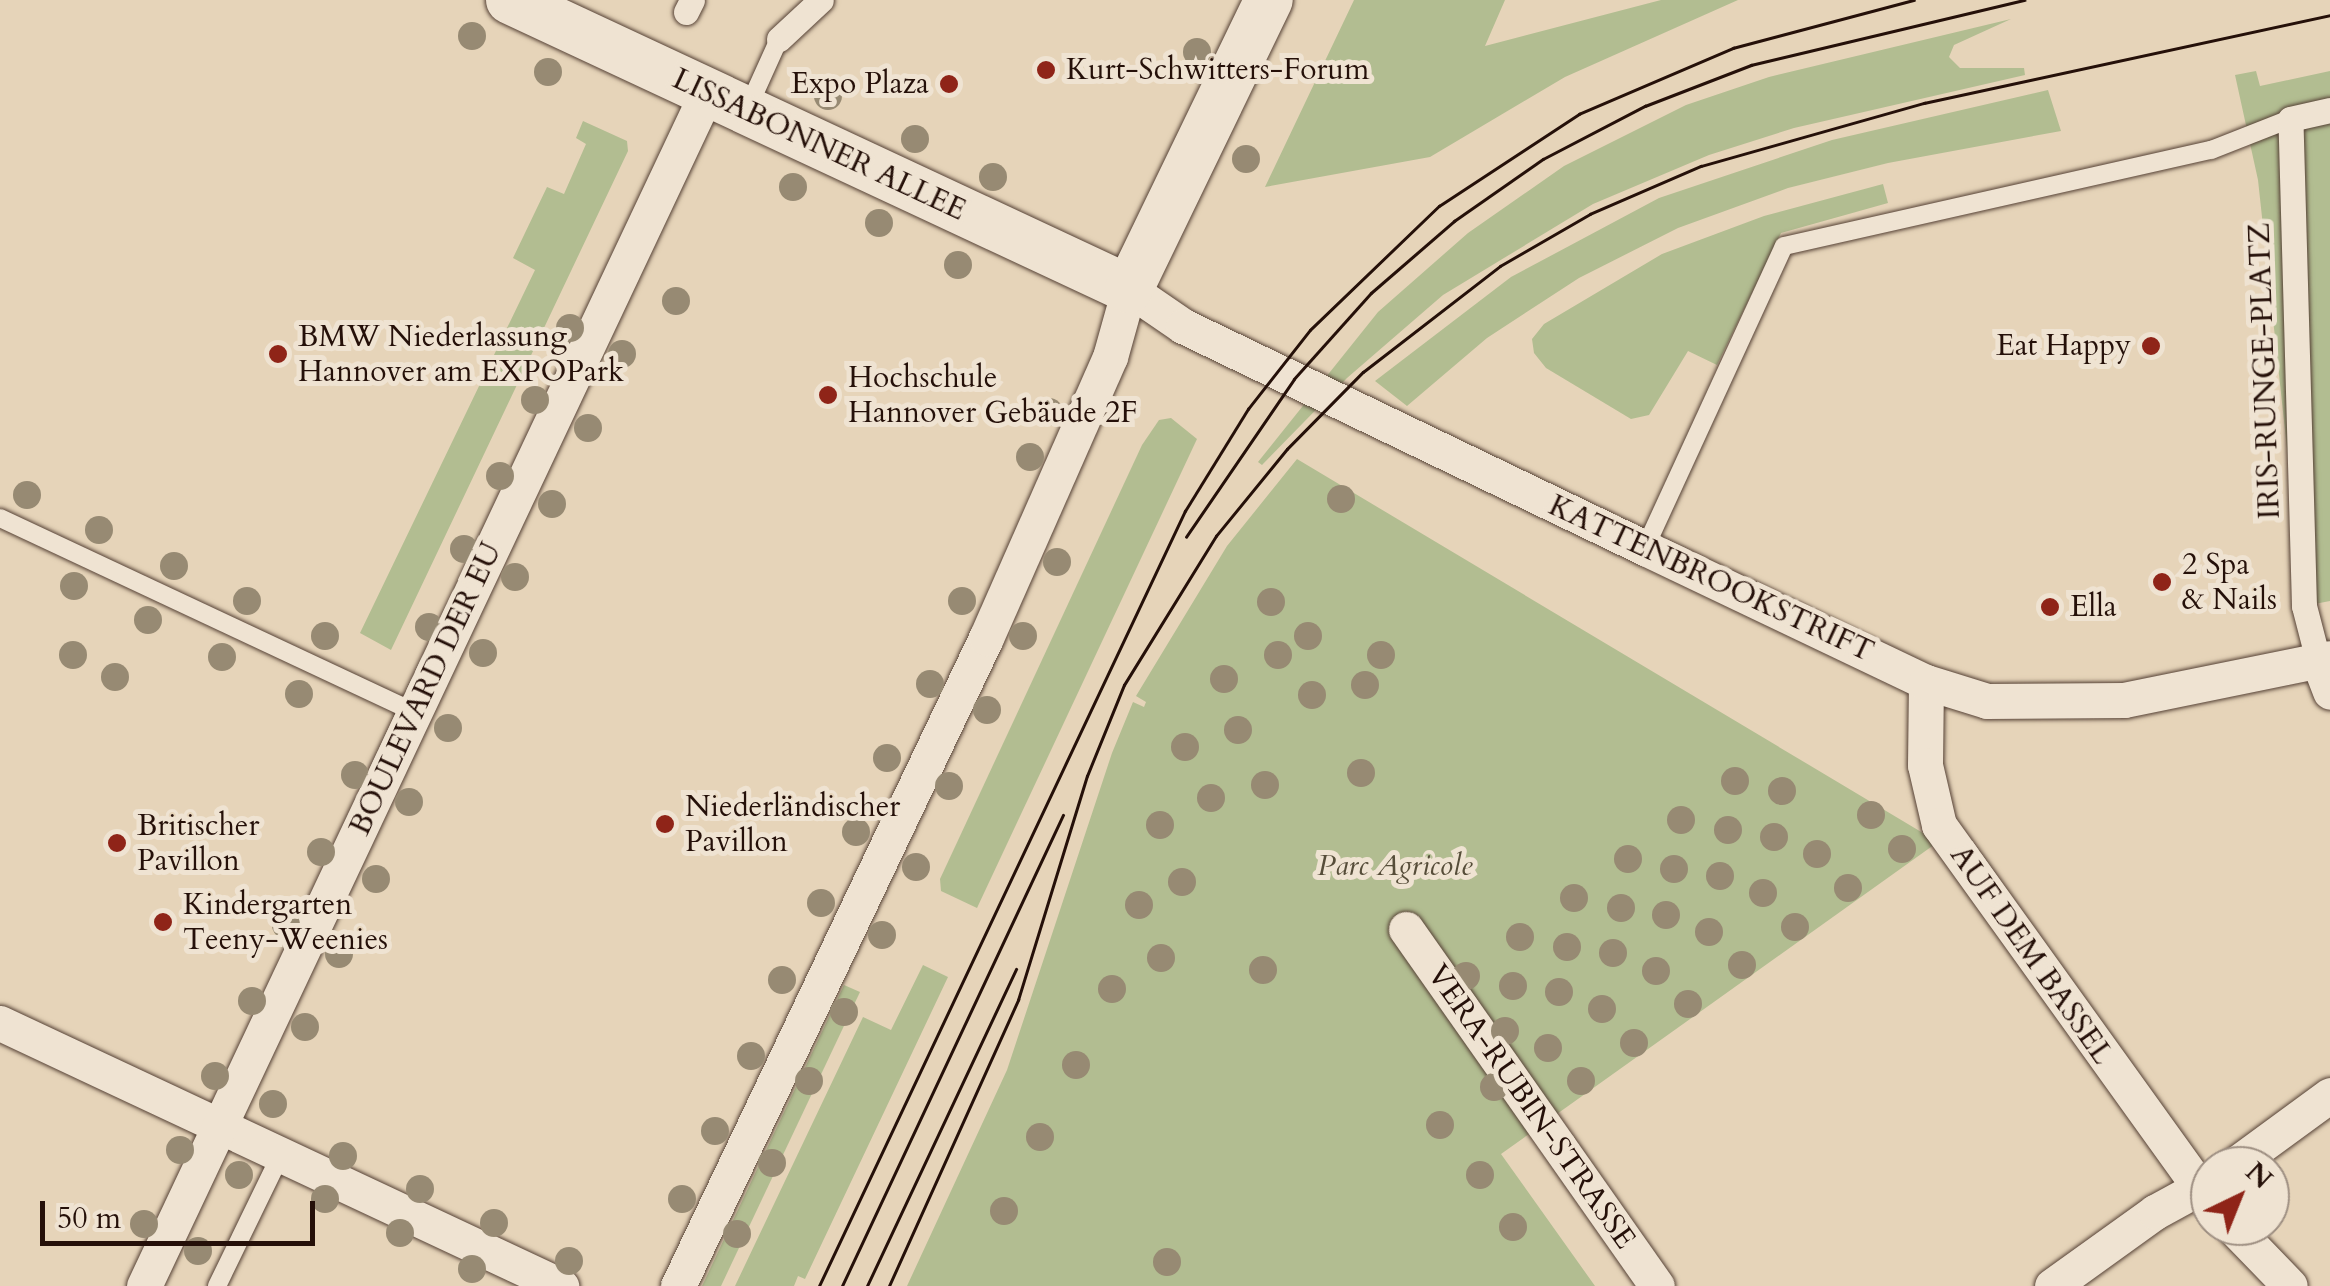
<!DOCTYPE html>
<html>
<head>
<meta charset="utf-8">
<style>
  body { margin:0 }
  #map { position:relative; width:2330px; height:1286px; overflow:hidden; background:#e6d4b9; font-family:Cardo,serif }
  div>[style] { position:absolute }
  .green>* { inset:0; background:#b2bd91 }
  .roads { filter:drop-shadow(0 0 2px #554135) drop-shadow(0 0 2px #554135) }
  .service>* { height:18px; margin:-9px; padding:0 9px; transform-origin:9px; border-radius:9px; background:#efe3d2 }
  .pedestrian>* { height:25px; margin:-12.5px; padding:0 12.5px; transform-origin:12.5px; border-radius:12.5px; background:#efe3d2 }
  .minor>* { height:35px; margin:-17.5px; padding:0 17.5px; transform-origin:17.5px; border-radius:17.5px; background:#efe3d2 }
  .secondary>* { height:48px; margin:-24px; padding:0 24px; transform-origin:24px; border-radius:24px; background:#efe3d2 }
  .tram>* { height:2.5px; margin:-1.25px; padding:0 1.25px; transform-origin:1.25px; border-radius:1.25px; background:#251009 }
  .trees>* { width:28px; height:28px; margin:-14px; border-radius:50%; background:#978a73 }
  .dots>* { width:28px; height:28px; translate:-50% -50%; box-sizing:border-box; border:5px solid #efe3d2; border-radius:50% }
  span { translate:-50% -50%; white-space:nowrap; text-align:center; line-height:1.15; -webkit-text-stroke:10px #efe3d2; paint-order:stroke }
  .poi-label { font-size:30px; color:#251009 }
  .left { translate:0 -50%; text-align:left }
  .right { translate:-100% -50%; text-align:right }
  .street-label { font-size:30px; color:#251009 }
  .park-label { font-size:30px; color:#564d39; font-style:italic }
  .north { position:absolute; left:2190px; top:1146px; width:100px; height:100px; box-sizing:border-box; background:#efe3d2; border:2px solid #9e8f82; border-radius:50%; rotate:43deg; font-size:28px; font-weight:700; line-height:40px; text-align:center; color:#251009 }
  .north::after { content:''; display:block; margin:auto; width:35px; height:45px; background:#8f2418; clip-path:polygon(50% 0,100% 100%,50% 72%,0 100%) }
  .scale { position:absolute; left:40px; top:1201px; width:275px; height:45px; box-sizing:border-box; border:5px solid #251009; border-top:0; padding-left:12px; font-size:30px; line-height:35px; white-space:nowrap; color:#251009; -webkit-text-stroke:8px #efe3d2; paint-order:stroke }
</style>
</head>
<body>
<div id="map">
  <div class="green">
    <i style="clip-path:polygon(1354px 0,1505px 0,1485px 46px,1661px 0,1738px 0,1565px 77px,1430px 157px,1265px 187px)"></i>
    <i style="clip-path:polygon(2011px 19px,1954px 45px,1949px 57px,1960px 68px,2024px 68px,2025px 75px,1794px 128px,1709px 155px,1593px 204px,1443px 295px,1347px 378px,1262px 465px,1258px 462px,1378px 312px,1468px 233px,1564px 166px,1686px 105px,1769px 77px)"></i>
    <i style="clip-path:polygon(2256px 71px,2260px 86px,2330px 71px,2330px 601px,2304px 606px,2258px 180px,2235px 75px)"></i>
    <i style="clip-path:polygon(2048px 90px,2061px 131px,1888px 163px,1788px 188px,1678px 228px,1579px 278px,1487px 338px,1407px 406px,1375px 381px,1511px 277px,1659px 198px,1832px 140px)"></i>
    <i style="clip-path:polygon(583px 121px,627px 141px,628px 151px,391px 650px,360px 633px,535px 270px,513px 258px,547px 187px,564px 194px,586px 144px,576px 138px)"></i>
    <i style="clip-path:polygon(1883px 184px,1888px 203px,1781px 233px,1717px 365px,1688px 351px,1649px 415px,1631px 419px,1546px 368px,1534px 353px,1532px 339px,1544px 324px,1662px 254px,1764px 216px)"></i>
    <i style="clip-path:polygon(1171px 418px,1197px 439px,977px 908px,941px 891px,940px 879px,1142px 445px,1159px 420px)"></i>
    <i style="clip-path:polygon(1297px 459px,1938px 842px,1501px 1154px,1595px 1286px,907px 1286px,1007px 1070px,1112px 753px,1133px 702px,1144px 707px,1146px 702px,1136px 696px,1227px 546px)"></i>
    <i style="clip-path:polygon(923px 965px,948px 977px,805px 1279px,798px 1276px,794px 1286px,735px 1286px,863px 1017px,891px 1030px)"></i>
    <i style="clip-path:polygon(844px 985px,860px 992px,721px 1286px,702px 1286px)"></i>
  </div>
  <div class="roads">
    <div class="service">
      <i style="left:747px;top:110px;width:78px;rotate:-65.7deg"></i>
      <i style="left:0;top:518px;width:458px;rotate:25.1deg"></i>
      <i style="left:1645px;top:548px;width:332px;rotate:-65.3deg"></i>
      <i style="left:1784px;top:246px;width:438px;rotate:-12.7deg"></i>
      <i style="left:2211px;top:150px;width:85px;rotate:-21.4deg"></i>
      <i style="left:217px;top:1286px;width:147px;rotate:-64.1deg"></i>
    </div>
    <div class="pedestrian">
      <i style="left:686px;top:12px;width:13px;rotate:-63deg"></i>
      <i style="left:779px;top:39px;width:57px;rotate:-42.9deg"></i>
      <i style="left:2318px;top:660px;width:56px;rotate:-104.5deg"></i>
      <i style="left:2304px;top:606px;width:487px;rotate:-91.6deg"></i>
      <i style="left:2290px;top:119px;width:41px;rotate:-12.7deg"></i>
    </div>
    <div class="minor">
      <i style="left:2318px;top:660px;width:34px;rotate:69deg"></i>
      <i style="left:1926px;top:682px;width:83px;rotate:90.7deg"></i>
      <i style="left:1925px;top:765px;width:62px;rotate:76.9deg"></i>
      <i style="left:1939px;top:825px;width:464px;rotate:54.3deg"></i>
      <i style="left:1406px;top:929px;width:436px;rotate:54.9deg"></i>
      <i style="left:0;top:1023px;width:620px;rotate:25.12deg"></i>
      <i style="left:2233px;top:1166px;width:120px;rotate:-36.2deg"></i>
      <i style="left:2232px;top:1226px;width:83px;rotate:46deg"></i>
      <i style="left:144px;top:1286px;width:1320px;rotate:-64.75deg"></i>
      <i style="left:678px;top:1286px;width:717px;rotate:-64.58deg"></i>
      <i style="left:986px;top:638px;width:307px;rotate:-66.2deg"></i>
      <i style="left:1110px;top:357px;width:71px;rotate:-74.4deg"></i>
      <i style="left:1129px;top:289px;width:65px;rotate:34.4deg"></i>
      <i style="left:1183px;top:326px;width:513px;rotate:25.67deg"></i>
      <i style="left:1645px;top:548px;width:311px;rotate:25.5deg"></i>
      <i style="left:1926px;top:682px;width:64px;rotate:17.3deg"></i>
      <i style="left:1987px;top:701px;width:137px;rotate:-0.4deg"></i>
      <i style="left:2124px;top:700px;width:210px;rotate:-11.5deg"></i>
      <i style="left:2052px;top:1286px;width:127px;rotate:-35.7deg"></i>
      <i style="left:2155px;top:1212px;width:63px;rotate:-28.6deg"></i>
    </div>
    <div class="secondary">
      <i style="left:510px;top:0;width:683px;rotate:25.03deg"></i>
      <i style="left:1129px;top:289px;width:321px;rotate:-64.2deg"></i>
    </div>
  </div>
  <div class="tram">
    <i style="left:1186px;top:537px;width:191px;rotate:-55.6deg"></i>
    <i style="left:1294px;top:379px;width:115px;rotate:-48.2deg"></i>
    <i style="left:1371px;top:293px;width:110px;rotate:-40.9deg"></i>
    <i style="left:1454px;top:221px;width:108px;rotate:-34.9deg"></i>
    <i style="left:1543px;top:159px;width:115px;rotate:-27.5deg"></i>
    <i style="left:1645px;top:106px;width:114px;rotate:-21.1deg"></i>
    <i style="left:1751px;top:65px;width:281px;rotate:-13.4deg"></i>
    <i style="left:819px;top:1286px;width:857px;rotate:-64.72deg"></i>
    <i style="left:1185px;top:511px;width:120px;rotate:-58.3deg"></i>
    <i style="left:1248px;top:409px;width:100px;rotate:-51.9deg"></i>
    <i style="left:1310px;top:330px;width:179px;rotate:-43.9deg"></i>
    <i style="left:1439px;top:206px;width:168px;rotate:-33.3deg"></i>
    <i style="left:1579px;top:114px;width:168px;rotate:-23.2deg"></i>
    <i style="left:1733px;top:48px;width:187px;rotate:-14.9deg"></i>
    <i style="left:842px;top:1286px;width:520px;rotate:-64.86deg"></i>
    <i style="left:867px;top:1286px;width:350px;rotate:-64.8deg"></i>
    <i style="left:889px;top:1286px;width:314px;rotate:-65.7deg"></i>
    <i style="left:1018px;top:1000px;width:234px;rotate:-72.9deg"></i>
    <i style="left:1087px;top:776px;width:98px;rotate:-67.9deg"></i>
    <i style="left:1124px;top:685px;width:175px;rotate:-58.3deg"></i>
    <i style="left:1216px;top:536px;width:112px;rotate:-50.8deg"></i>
    <i style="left:1287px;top:449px;width:108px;rotate:-45.4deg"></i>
    <i style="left:1363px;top:372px;width:173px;rotate:-37.7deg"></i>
    <i style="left:1500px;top:266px;width:104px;rotate:-30deg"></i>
    <i style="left:1590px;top:214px;width:121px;rotate:-23.4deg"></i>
    <i style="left:1701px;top:166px;width:232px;rotate:-15.8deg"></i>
    <i style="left:1924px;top:103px;width:415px;rotate:-12.2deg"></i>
  </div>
  <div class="trees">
    <i style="left:472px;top:36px"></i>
    <i style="left:1197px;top:52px"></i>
    <i style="left:548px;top:72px"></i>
    <i style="left:828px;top:96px"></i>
    <i style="left:915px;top:139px"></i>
    <i style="left:1246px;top:159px"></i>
    <i style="left:993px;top:177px"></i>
    <i style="left:793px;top:187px"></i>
    <i style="left:879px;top:223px"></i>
    <i style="left:958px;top:265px"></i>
    <i style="left:676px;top:301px"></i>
    <i style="left:570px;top:328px"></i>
    <i style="left:622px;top:354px"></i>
    <i style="left:535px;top:400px"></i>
    <i style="left:1049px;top:412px"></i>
    <i style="left:588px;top:428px"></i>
    <i style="left:1030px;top:457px"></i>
    <i style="left:500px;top:476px"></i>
    <i style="left:27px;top:495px"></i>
    <i style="left:1341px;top:499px"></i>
    <i style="left:552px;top:504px"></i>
    <i style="left:99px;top:530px"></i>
    <i style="left:464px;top:549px"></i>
    <i style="left:1057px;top:562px"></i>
    <i style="left:174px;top:566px"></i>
    <i style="left:515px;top:577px"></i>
    <i style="left:74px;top:586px"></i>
    <i style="left:247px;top:601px"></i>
    <i style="left:962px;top:601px"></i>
    <i style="left:1271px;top:602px"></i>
    <i style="left:148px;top:620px"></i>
    <i style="left:429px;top:627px"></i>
    <i style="left:325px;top:636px"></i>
    <i style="left:1023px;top:636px"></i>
    <i style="left:1308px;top:636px"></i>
    <i style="left:483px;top:653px"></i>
    <i style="left:73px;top:655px"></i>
    <i style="left:1278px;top:655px"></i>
    <i style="left:1381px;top:655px"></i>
    <i style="left:222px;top:657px"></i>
    <i style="left:115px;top:677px"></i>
    <i style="left:1224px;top:679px"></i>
    <i style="left:930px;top:684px"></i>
    <i style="left:1365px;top:685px"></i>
    <i style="left:299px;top:694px"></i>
    <i style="left:1312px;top:695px"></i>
    <i style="left:987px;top:710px"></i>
    <i style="left:448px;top:728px"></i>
    <i style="left:1238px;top:730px"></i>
    <i style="left:1185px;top:747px"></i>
    <i style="left:887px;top:758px"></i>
    <i style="left:1361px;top:773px"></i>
    <i style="left:355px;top:775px"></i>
    <i style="left:1735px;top:781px"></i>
    <i style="left:1265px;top:785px"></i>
    <i style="left:949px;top:786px"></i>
    <i style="left:1782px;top:791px"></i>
    <i style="left:1211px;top:798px"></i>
    <i style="left:409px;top:802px"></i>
    <i style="left:1871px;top:815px"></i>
    <i style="left:1681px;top:820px"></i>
    <i style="left:1160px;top:825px"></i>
    <i style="left:1728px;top:830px"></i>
    <i style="left:856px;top:832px"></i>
    <i style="left:1774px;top:837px"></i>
    <i style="left:1902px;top:849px"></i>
    <i style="left:321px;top:852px"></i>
    <i style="left:1817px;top:854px"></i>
    <i style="left:1628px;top:859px"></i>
    <i style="left:916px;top:867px"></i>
    <i style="left:1674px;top:869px"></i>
    <i style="left:1720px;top:876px"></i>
    <i style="left:376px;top:879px"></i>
    <i style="left:1182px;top:882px"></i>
    <i style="left:1848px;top:888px"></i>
    <i style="left:1763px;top:893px"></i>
    <i style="left:1574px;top:898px"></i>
    <i style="left:821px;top:903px"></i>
    <i style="left:1139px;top:905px"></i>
    <i style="left:1621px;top:908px"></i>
    <i style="left:1666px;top:915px"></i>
    <i style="left:286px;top:925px"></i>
    <i style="left:1795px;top:927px"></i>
    <i style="left:1709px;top:932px"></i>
    <i style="left:882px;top:935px"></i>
    <i style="left:1520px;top:937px"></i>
    <i style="left:1567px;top:947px"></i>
    <i style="left:1613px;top:953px"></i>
    <i style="left:339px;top:954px"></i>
    <i style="left:1161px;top:958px"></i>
    <i style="left:1742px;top:965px"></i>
    <i style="left:1263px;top:970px"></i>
    <i style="left:1656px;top:971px"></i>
    <i style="left:1466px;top:976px"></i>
    <i style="left:782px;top:980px"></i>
    <i style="left:1513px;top:986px"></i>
    <i style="left:1112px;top:989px"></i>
    <i style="left:1559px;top:992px"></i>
    <i style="left:252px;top:1001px"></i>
    <i style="left:1688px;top:1004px"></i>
    <i style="left:1602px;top:1009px"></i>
    <i style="left:844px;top:1012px"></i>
    <i style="left:305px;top:1027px"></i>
    <i style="left:1505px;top:1031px"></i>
    <i style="left:1634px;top:1043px"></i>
    <i style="left:1548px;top:1048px"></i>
    <i style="left:751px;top:1056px"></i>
    <i style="left:1076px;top:1065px"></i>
    <i style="left:215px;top:1076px"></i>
    <i style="left:809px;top:1081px"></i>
    <i style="left:1581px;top:1081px"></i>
    <i style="left:1494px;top:1087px"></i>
    <i style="left:273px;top:1104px"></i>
    <i style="left:1440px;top:1125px"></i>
    <i style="left:715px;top:1131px"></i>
    <i style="left:1040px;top:1137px"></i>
    <i style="left:180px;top:1150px"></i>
    <i style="left:343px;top:1156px"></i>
    <i style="left:772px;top:1163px"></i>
    <i style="left:239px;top:1175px"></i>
    <i style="left:1480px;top:1175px"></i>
    <i style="left:420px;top:1189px"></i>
    <i style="left:325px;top:1199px"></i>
    <i style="left:682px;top:1199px"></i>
    <i style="left:1004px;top:1211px"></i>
    <i style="left:494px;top:1223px"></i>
    <i style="left:144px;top:1224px"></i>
    <i style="left:1513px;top:1227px"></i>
    <i style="left:400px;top:1233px"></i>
    <i style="left:737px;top:1234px"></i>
    <i style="left:198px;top:1251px"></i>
    <i style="left:569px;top:1261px"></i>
    <i style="left:1167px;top:1262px"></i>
    <i style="left:472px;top:1269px"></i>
  </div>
  <div class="dots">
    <i style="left:1046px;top:70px;background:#8f2418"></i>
    <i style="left:949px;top:84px;background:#8f2418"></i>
    <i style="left:2151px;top:346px;background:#8f2418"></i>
    <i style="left:278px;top:354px;background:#8f2418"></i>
    <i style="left:828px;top:395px;background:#8f2418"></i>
    <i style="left:2162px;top:582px;background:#8f2418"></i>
    <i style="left:2050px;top:607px;background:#8f2418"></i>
    <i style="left:665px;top:824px;background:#8f2418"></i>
    <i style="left:117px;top:843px;background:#8f2418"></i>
    <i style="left:163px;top:922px;background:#8f2418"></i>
  </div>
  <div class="poi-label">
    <span class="left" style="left:1066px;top:70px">Kurt-Schwitters-Forum</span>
    <span class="right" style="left:929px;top:84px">Expo Plaza</span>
    <span class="left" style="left:298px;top:354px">BMW Niederlassung<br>Hannover am EXPOPark</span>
    <span class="right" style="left:2131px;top:346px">Eat Happy</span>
    <span class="left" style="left:848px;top:395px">Hochschule<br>Hannover Gebäude 2F</span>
    <span class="left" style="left:2182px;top:582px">2 Spa<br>&amp; Nails</span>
    <span class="left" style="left:2070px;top:607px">Ella</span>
    <span class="left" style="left:685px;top:824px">Niederländischer<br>Pavillon</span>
    <span class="left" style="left:137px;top:843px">Britischer<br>Pavillon</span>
    <span class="left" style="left:183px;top:922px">Kindergarten<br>Teeny-Weenies</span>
  </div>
  <div class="street-label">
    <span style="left:819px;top:145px;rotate:25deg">LISSABONNER ALLEE</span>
    <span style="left:2265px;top:371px;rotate:-92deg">IRIS-RUNGE-PLATZ</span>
    <span style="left:1711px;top:579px;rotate:25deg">KATTENBROOKSTRIFT</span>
    <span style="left:426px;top:689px;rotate:-65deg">BOULEVARD DER EU</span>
    <span style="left:2031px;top:955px;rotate:55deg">AUF DEM BASSEL</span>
    <span style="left:1531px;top:1107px;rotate:55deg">VERA-RUBIN-STRASSE</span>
  </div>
  <div class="park-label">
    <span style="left:1395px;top:866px">Parc Agricole</span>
  </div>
  <div class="north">N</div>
  <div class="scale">50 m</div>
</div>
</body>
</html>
